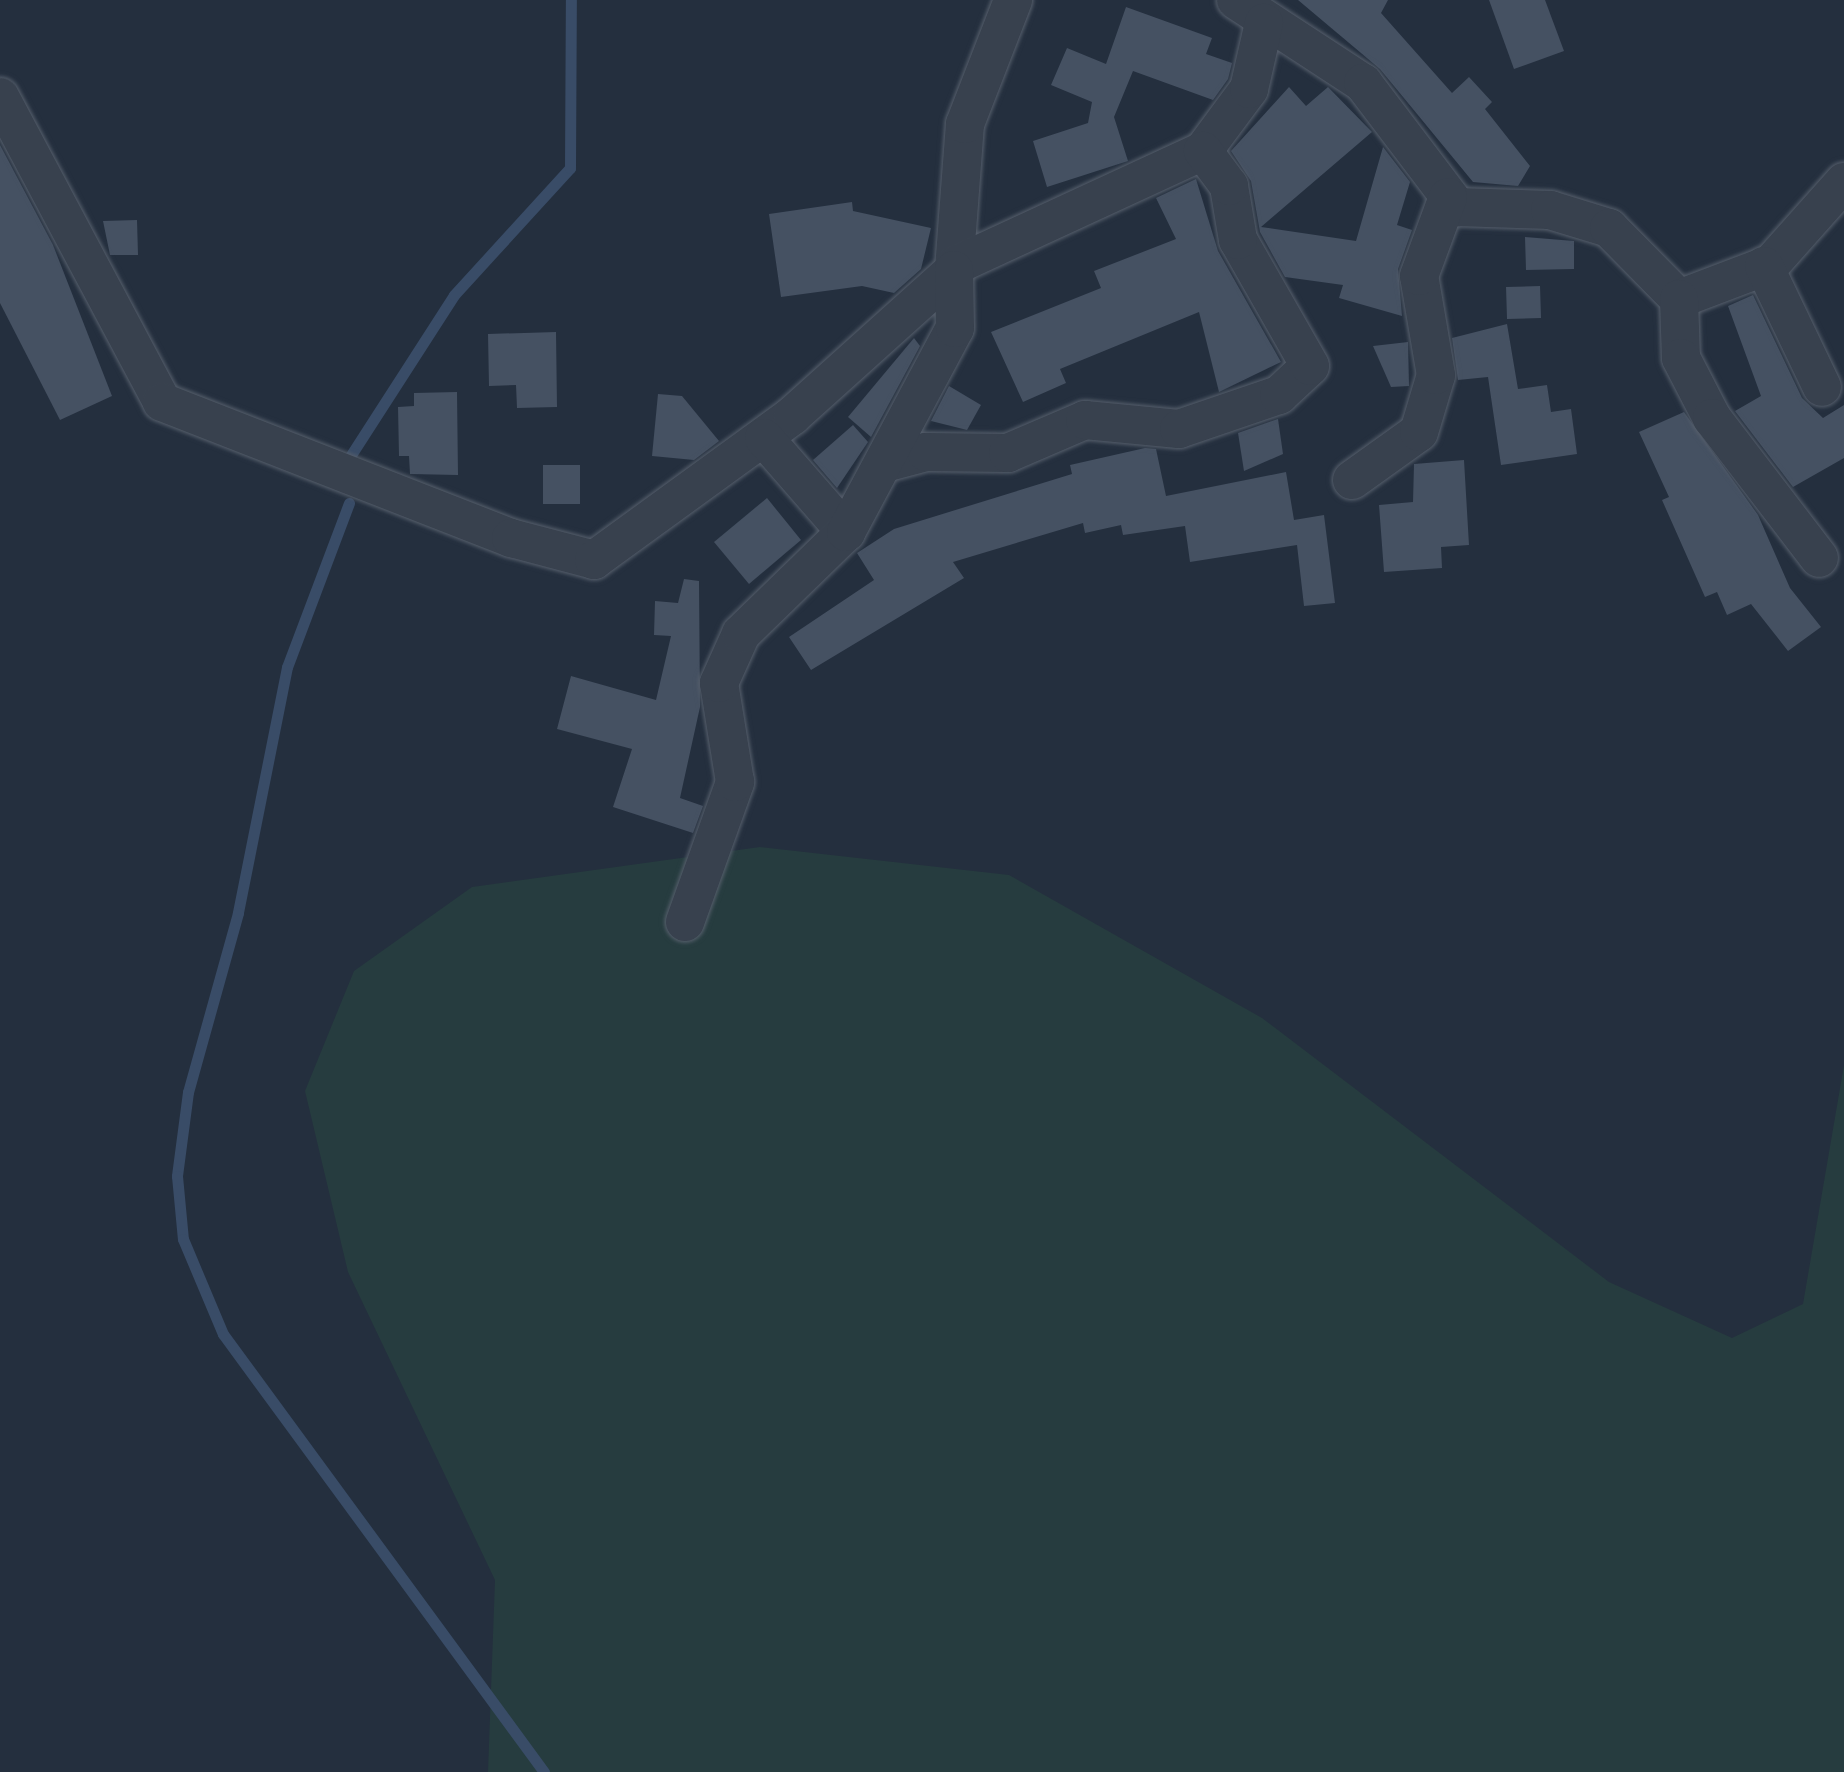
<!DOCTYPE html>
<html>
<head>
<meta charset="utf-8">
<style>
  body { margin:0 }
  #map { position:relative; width:1844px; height:1772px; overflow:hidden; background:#242f3e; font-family:"Golos Text",sans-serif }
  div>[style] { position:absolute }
  .green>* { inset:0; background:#263c3f }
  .stream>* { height:11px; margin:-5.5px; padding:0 5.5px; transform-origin:5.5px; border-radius:5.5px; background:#394c67 }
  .building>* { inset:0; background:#455162 }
  .roads { filter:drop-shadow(0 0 2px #565f6c) drop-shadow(0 0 2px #565f6c) }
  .minor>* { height:38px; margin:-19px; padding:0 19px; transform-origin:19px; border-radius:19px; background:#38414e }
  span { translate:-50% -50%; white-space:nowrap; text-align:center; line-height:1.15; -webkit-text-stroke:9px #1d2633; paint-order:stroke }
</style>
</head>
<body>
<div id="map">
  <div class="green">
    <i style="clip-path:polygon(760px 847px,1009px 875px,1262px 1018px,1609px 1282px,1732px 1338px,1803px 1304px,1844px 1065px,1844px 1772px,488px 1772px,495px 1580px,348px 1272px,305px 1091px,354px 971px,472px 887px)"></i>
  </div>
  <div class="stream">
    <i style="left:351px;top:455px;width:190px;rotate:-57.2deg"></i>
    <i style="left:454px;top:295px;width:172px;rotate:-47.6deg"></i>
    <i style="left:570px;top:168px;width:168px;rotate:-89.7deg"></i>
    <i style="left:349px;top:503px;width:175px;rotate:110.7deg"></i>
    <i style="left:287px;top:667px;width:251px;rotate:101.3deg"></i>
    <i style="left:238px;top:913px;width:186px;rotate:105.6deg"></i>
    <i style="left:188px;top:1092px;width:85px;rotate:97.5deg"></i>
    <i style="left:177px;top:1176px;width:63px;rotate:84.6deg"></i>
    <i style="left:183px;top:1239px;width:103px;rotate:67.2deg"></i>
    <i style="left:223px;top:1334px;width:543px;rotate:53.76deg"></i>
  </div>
  <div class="building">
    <i style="clip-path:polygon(1298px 0,1388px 0,1381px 13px,1452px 93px,1469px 77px,1492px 102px,1485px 109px,1530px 166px,1518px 186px,1473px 182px,1380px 69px)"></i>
    <i style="clip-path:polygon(1489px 0,1545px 0,1564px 51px,1514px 69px)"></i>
    <i style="clip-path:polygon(1126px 7px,1212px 38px,1206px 54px,1232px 63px,1228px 79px,1213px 100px,1133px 71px,1114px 117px,1128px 161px,1047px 187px,1033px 141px,1088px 123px,1092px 102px,1051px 85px,1067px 48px,1106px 64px)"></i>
    <i style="clip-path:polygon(1289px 87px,1306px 106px,1328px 87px,1372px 132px,1261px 227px,1356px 241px,1383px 147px,1410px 182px,1397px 225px,1412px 230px,1398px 269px,1402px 316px,1339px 298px,1343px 285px,1285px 277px,1260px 232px,1251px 181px,1231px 151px)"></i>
    <i style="clip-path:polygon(0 145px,53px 245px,112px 396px,60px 420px,0 303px)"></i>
    <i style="clip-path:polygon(1196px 179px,1218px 251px,1281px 362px,1219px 392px,1199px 312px,1060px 369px,1066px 383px,1023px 402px,991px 332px,1101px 288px,1094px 271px,1176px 239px,1156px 198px)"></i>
    <i style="clip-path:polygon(852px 202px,853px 211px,931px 228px,921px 269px,894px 293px,862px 286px,781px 297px,769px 214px)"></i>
    <i style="clip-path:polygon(137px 220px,138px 255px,110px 255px,103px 221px)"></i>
    <i style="clip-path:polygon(1525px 237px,1574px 241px,1574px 269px,1526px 270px)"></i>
    <i style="clip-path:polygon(1540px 286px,1541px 318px,1507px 319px,1506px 287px)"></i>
    <i style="clip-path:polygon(1753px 295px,1802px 398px,1823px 418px,1844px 405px,1844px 458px,1793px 487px,1735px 411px,1761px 396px,1728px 306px)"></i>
    <i style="clip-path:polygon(1507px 324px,1518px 389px,1547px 385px,1551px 412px,1571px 409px,1577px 454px,1501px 465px,1488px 377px,1458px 380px,1452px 338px)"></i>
    <i style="clip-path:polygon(556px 332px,557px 407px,517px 408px,516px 385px,489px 386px,488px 334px)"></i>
    <i style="clip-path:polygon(914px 338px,920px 346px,871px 437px,848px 417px)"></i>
    <i style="clip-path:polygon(1408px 342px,1409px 386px,1391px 387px,1373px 346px)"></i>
    <i style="clip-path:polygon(949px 386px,981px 405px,967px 430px,931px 421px)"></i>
    <i style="clip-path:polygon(457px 392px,458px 475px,410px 474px,409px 456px,399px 456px,398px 407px,414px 406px,414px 393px)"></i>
    <i style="clip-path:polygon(658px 394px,682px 396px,719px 441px,694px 460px,652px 456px)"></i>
    <i style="clip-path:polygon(1684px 412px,1758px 515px,1790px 588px,1821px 627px,1788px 651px,1751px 604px,1727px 615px,1717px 592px,1705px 597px,1662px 500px,1669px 497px,1639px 432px)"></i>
    <i style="clip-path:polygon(1278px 419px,1283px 454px,1244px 471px,1238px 433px)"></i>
    <i style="clip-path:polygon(853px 425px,868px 442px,837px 488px,813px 460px)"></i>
    <i style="clip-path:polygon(1145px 448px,1156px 449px,1166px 496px,1286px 472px,1294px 520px,1324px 515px,1335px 603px,1304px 606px,1297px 545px,1190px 562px,1185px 526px,1123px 535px,1121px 525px,1085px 533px,1083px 523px,953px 562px,964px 578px,811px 670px,789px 637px,874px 580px,857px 553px,894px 529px,1072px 474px,1070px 465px)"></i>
    <i style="clip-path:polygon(1464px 460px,1469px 545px,1441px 547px,1442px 568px,1384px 572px,1379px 505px,1413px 502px,1414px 464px)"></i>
    <i style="clip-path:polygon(543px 465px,580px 465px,580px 504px,543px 504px)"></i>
    <i style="clip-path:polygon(767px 498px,801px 540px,749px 584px,714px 542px)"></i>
    <i style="clip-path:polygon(684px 579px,699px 581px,700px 707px,680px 798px,703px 806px,693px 833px,613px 807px,632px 749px,557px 729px,571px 676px,656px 700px,671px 636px,654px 635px,655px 601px,678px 603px)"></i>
  </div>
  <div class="roads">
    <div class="minor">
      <i style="left:1236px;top:0;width:152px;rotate:33.2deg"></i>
      <i style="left:1363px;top:83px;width:156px;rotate:52.8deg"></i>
      <i style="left:1457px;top:207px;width:93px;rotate:1.8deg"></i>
      <i style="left:1550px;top:210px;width:62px;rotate:17deg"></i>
      <i style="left:1609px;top:228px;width:100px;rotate:45.4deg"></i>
      <i style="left:1679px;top:299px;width:98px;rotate:-20.8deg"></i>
      <i style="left:1771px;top:264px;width:110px;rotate:-48.3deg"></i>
      <i style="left:0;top:97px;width:345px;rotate:62deg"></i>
      <i style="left:162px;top:402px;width:375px;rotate:21.3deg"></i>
      <i style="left:511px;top:538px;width:86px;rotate:14.8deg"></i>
      <i style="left:594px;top:560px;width:245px;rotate:-36deg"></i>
      <i style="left:792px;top:416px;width:218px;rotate:-42deg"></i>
      <i style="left:954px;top:270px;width:146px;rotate:-85.7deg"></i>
      <i style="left:965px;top:124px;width:133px;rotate:-68.8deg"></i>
      <i style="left:956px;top:265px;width:272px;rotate:-24.8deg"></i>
      <i style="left:1203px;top:151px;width:77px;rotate:-53.4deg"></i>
      <i style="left:1249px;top:89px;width:68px;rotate:-77.2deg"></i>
      <i style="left:1764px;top:266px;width:134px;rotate:64.4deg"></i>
      <i style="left:1679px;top:299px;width:59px;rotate:88.1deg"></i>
      <i style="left:1681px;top:358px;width:68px;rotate:62.7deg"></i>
      <i style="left:1712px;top:418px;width:176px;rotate:52.6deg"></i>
      <i style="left:764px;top:438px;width:125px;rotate:48.9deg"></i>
      <i style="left:884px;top:463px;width:43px;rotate:-14.7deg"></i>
      <i style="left:926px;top:452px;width:82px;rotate:0.7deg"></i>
      <i style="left:1008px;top:453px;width:84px;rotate:-23.2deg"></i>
      <i style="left:1085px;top:420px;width:94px;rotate:5.5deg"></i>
      <i style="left:1179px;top:429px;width:106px;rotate:-18.8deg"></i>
      <i style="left:1279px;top:395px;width:42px;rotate:-43.1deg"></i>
      <i style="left:1310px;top:366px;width:145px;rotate:-119.7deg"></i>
      <i style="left:1238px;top:240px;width:55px;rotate:-99.5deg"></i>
      <i style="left:1229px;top:186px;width:44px;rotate:-126.6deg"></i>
      <i style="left:1352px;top:480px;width:82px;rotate:-35.6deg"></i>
      <i style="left:1419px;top:432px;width:59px;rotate:-73.4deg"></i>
      <i style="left:1436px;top:375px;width:100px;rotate:-99.7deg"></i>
      <i style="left:1419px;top:276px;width:84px;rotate:-69.8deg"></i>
      <i style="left:685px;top:922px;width:149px;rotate:-70.3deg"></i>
      <i style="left:735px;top:782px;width:100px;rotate:-99.2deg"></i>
      <i style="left:719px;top:683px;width:54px;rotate:-65.8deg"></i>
      <i style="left:741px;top:634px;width:146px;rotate:-44.2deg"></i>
      <i style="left:846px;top:532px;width:231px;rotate:-61.9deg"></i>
      <i style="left:955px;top:328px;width:58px;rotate:-91deg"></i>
    </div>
  </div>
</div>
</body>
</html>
